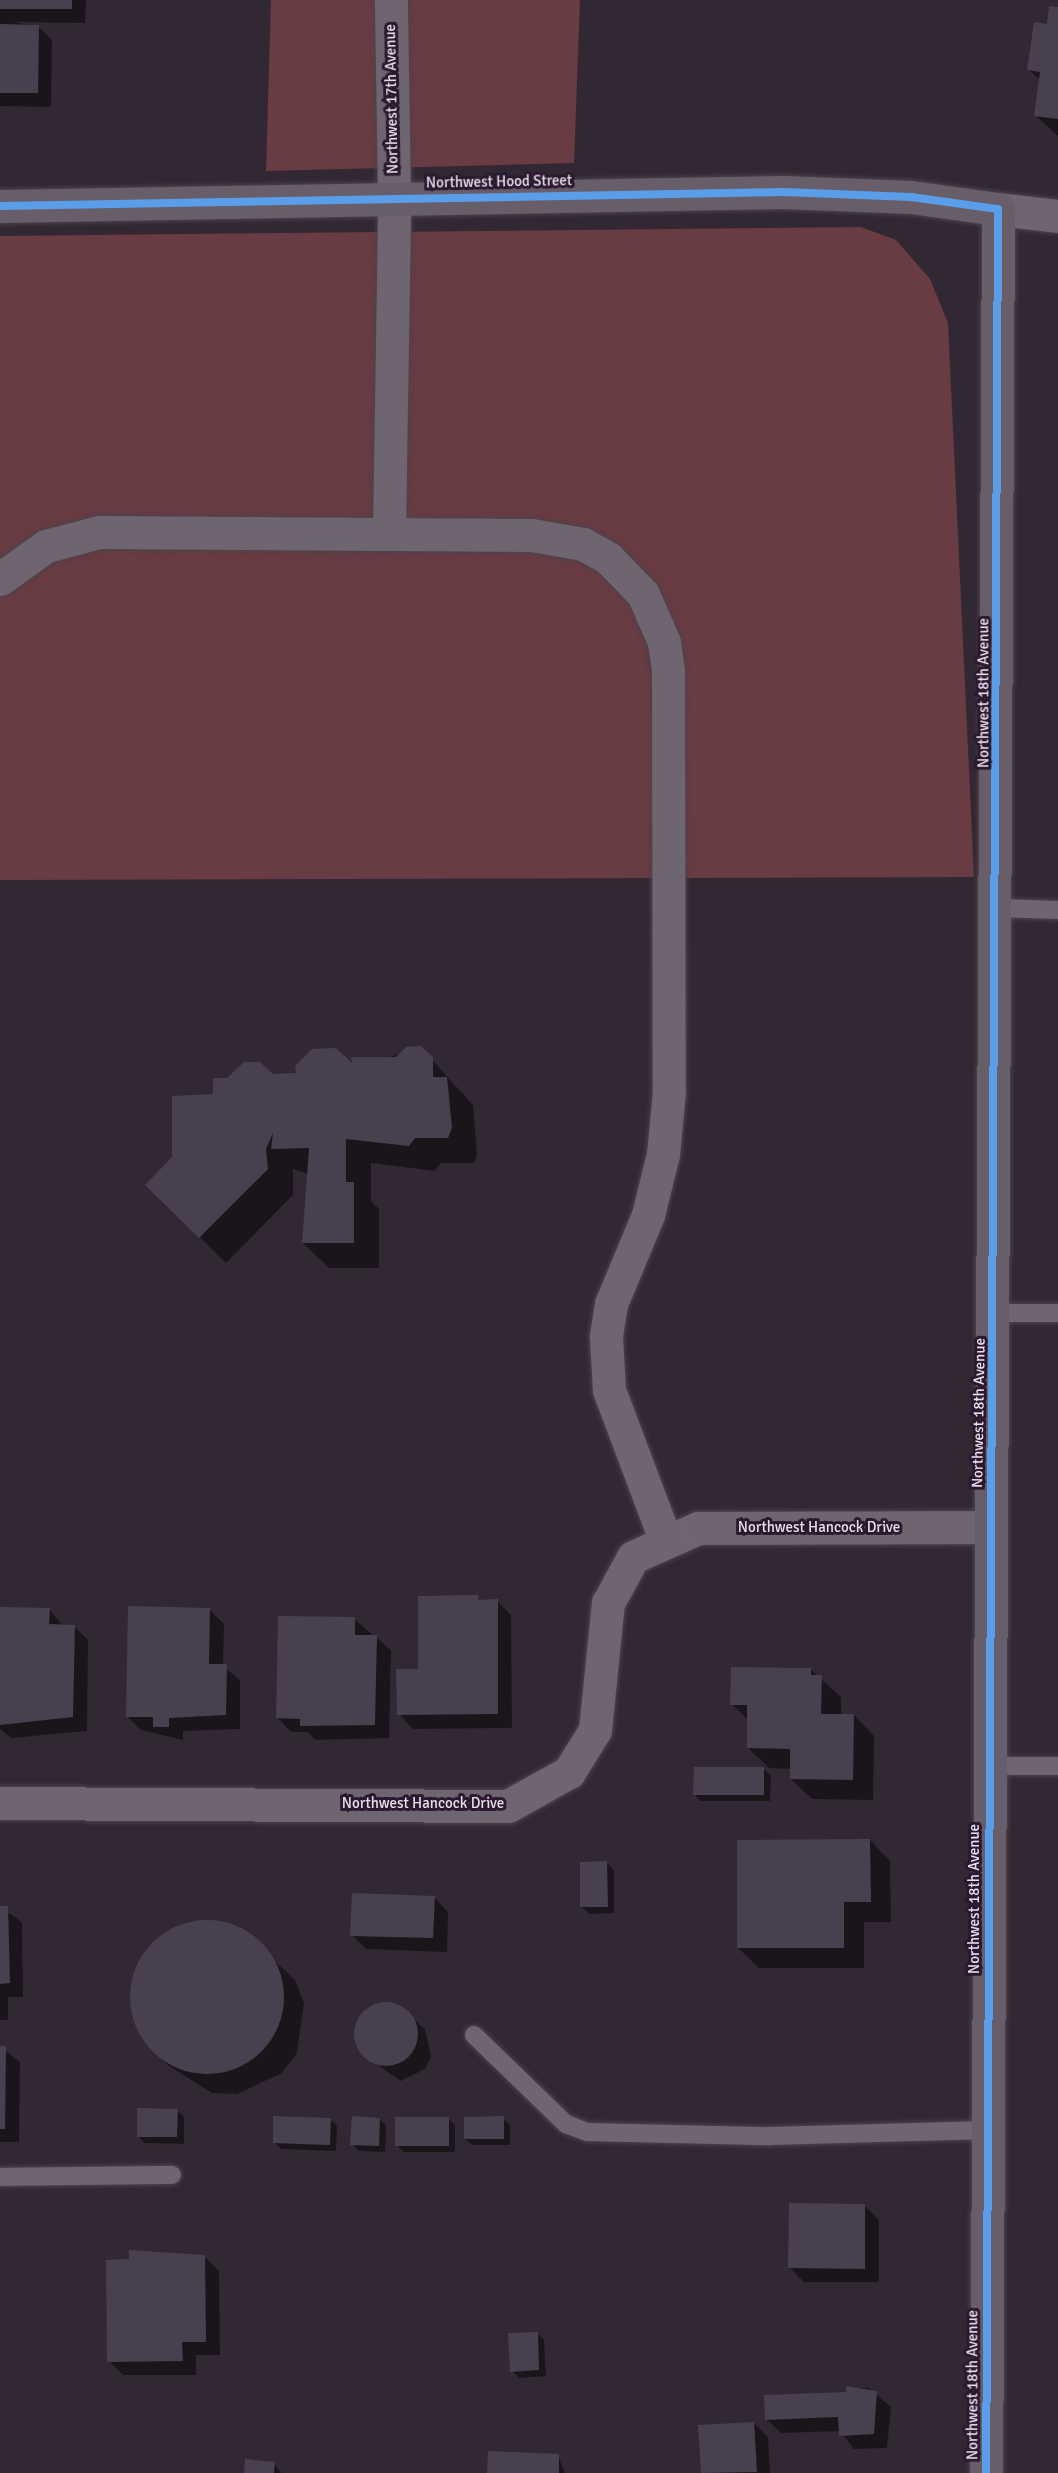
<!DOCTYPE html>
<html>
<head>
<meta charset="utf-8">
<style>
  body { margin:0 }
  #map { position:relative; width:1058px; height:2473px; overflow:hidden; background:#322834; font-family:Signika,sans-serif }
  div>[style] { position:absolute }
  .green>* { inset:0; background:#693b42 }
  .shadow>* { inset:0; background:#0007 }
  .building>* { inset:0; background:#48404f }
  .round { border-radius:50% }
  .roads { filter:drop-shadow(0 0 2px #4c434d) drop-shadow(0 0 2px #4c434d) }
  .lane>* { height:18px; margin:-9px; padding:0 9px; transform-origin:9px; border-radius:9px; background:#6e6570 }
  .street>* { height:33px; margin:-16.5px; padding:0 16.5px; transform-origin:16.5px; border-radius:16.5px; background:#6e6570 }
  .secondary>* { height:33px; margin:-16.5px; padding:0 16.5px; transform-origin:16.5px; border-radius:16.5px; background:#685e69 }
  .cycleway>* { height:8px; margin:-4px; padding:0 4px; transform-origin:4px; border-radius:4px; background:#5a9eea }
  span { translate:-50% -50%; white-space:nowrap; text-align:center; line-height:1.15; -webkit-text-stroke:6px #2b192f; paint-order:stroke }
  .street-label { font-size:15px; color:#eadeed }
</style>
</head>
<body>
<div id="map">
  <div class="green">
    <i style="clip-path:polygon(271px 0,580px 0,574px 163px,266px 171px)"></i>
    <i style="clip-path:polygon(861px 227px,896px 240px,930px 279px,948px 323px,974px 877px,0 880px,0 236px)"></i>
  </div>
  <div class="shadow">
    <i style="clip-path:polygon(0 0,86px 0,85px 23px,11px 22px,38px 26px,52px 40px,51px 107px,0 106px)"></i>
    <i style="clip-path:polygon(1058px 8px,1058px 136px,1036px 116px,1041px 81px,1029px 70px)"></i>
    <i style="clip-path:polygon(421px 1048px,473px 1105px,477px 1154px,474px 1163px,441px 1163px,435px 1171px,371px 1163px,371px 1201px,379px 1209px,379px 1268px,329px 1268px,303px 1243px,308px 1174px,293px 1169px,293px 1195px,226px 1263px,147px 1185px,174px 1158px,214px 1096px,272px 1076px,354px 1067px)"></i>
    <i style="clip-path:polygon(497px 1601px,511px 1615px,512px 1728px,413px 1729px,399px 1714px,419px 1670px)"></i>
    <i style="clip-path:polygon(0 1609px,49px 1609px,63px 1626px,74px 1626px,88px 1640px,87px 1731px,11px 1738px,0 1729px)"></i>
    <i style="clip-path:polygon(210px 1610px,224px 1624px,223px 1666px,240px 1680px,240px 1729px,183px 1731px,183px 1740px,141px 1730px,127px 1716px)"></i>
    <i style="clip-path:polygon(354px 1619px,391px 1650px,389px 1738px,315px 1740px,308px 1732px,291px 1732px,277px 1717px)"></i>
    <i style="clip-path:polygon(810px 1669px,841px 1697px,841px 1715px,854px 1715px,874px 1736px,873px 1800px,812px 1799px,791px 1779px,791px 1769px,769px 1768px,748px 1748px,748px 1720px,732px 1704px)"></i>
    <i style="clip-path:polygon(764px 1769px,771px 1776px,770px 1801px,701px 1801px,694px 1794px)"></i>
    <i style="clip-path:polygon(870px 1840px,890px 1861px,891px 1922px,864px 1922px,864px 1968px,759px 1968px,738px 1948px)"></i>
    <i style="clip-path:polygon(607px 1863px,614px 1870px,614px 1913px,589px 1914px,582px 1907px)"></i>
    <i style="clip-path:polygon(434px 1897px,448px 1912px,447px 1952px,366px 1949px,352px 1935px)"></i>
    <i style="clip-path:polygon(0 1907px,22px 1922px,23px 1997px,8px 1997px,8px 2020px,0 2020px)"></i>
    <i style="clip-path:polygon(187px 1923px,237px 1926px,295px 1980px,304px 2003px,297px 2053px,282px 2073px,237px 2094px,212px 2093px,169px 2066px,148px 2045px,131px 1998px,135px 1973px,165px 1933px)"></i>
    <i style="clip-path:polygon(372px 2006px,399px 2006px,425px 2029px,431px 2057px,425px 2069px,401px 2081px,362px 2054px,355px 2028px)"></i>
    <i style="clip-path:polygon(0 2047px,20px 2062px,19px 2142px,0 2142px)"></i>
    <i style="clip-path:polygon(177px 2110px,184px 2117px,184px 2144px,145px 2143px,138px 2136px)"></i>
    <i style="clip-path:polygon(448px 2118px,455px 2125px,455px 2152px,403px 2152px,397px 2145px)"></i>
    <i style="clip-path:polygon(503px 2118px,510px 2125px,510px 2145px,472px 2145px,465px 2139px)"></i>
    <i style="clip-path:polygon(330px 2119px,337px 2126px,336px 2151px,281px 2149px,274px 2142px)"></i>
    <i style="clip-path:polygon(380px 2119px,386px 2126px,385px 2152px,359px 2151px,352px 2144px)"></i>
    <i style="clip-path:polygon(865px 2206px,879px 2220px,879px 2282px,804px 2282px,790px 2268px)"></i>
    <i style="clip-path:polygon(205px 2257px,219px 2271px,220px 2355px,196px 2355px,196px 2375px,123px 2375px,109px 2361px)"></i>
    <i style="clip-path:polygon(537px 2333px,544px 2340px,546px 2376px,519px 2378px,512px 2371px)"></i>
    <i style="clip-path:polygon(847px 2388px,869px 2388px,891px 2407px,887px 2448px,854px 2449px,840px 2431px,781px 2433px,766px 2419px,847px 2394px)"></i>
    <i style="clip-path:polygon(754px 2423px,768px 2437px,770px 2473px,703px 2473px,700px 2427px)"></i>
    <i style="clip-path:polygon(558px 2455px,565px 2473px,488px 2473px)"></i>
    <i style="clip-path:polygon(274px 2463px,281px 2473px,245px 2473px)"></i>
  </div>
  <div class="building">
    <i style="clip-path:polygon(0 0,72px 0,72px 9px,0 9px)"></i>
    <i style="clip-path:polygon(1049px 6px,1058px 7px,1058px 119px,1034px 116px,1040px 72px,1027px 70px,1034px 22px,1047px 24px)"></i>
    <i style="clip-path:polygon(0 24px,39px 25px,38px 93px,0 93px)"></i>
    <i style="clip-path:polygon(421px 1046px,433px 1057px,433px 1077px,447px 1077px,452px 1128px,448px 1138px,415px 1138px,409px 1146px,346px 1139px,346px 1182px,354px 1182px,354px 1243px,302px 1243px,309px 1148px,271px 1149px,273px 1133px,266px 1149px,268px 1169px,199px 1238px,145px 1185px,172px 1157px,172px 1096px,213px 1094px,213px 1078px,227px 1078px,244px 1062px,260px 1062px,273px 1074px,296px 1073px,295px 1066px,312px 1049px,336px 1048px,352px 1063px,351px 1057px,396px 1057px,406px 1047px)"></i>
    <i style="clip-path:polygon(478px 1595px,478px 1600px,498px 1599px,498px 1714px,397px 1715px,396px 1669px,418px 1669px,418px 1596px)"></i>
    <i style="clip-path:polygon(128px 1606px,210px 1608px,209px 1664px,227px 1664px,226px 1715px,169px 1718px,169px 1727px,153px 1727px,153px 1717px,126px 1717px)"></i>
    <i style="clip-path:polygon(0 1607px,50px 1608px,49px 1624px,75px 1625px,73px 1717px,0 1725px)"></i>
    <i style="clip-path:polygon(278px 1616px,355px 1617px,355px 1635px,377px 1635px,375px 1725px,300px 1726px,300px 1719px,276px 1718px)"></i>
    <i style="clip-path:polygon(731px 1667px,811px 1668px,811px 1675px,822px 1675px,821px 1714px,854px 1714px,853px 1780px,790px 1779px,790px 1749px,747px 1748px,747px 1705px,730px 1705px)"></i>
    <i style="clip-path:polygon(694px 1767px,764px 1767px,764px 1795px,693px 1795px)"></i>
    <i style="clip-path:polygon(870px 1839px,871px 1902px,844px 1902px,844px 1948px,737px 1948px,737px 1840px)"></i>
    <i style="clip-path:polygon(607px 1861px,608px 1907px,580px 1907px,580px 1862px)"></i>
    <i style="clip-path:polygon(352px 1893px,435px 1896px,433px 1938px,350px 1936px)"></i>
    <i style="clip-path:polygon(0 1906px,8px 1906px,10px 1983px,0 1984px)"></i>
    <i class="round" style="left:130px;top:1920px;width:154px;height:154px"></i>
    <i class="round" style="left:354px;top:2002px;width:64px;height:64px"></i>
    <i style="clip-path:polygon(0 2046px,6px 2046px,5px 2129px,0 2129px)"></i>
    <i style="clip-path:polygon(137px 2108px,178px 2109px,177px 2137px,137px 2137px)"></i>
    <i style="clip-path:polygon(273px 2116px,331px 2118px,330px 2145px,273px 2143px)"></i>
    <i style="clip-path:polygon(352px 2116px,380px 2118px,379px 2146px,350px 2145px)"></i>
    <i style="clip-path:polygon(504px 2116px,504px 2139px,464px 2139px,464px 2117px)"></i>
    <i style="clip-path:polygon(395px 2117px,449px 2117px,449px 2146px,395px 2146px)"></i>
    <i style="clip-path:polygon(789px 2203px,865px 2204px,865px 2269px,788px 2268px)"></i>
    <i style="clip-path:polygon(129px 2250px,205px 2255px,206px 2342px,182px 2342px,183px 2361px,107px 2362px,106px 2260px,129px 2259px)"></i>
    <i style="clip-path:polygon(538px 2332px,539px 2370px,510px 2372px,508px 2333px)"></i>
    <i style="clip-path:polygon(846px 2386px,877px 2391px,874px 2434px,839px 2436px,838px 2417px,765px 2420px,764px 2395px,846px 2392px)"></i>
    <i style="clip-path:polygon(754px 2422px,757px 2472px,701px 2473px,698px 2425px)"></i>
    <i style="clip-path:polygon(488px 2451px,559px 2454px,559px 2473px,487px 2473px)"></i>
    <i style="clip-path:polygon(245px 2459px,275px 2462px,274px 2473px,244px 2473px)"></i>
  </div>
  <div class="roads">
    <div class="lane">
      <i style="left:998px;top:908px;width:60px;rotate:1.9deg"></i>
      <i style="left:995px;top:1313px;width:63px"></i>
      <i style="left:988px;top:1766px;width:70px"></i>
      <i style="left:474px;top:2035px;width:128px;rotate:44.1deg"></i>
      <i style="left:566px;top:2124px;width:22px;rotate:21deg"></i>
      <i style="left:587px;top:2132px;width:182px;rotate:1.3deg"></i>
      <i style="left:769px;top:2136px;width:219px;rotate:-1.6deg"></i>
      <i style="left:0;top:2177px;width:172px;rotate:-0.7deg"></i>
    </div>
    <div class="street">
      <i style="left:998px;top:209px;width:60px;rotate:6.7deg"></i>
      <i style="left:389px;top:534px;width:337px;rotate:-89.1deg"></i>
      <i style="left:394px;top:197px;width:197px;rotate:-90.9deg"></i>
      <i style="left:0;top:579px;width:57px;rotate:-35.7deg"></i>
      <i style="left:46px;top:546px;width:55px;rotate:-14.8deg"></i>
      <i style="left:99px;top:532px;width:433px;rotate:0.4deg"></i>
      <i style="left:532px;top:535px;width:52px;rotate:10deg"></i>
      <i style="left:583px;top:544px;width:29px;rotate:29deg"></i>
      <i style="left:608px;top:558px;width:50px;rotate:45.8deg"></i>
      <i style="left:643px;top:594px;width:52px;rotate:66.4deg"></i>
      <i style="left:664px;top:642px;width:29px;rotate:82deg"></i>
      <i style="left:668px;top:671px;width:420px;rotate:89.9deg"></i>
      <i style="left:669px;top:1091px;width:63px;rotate:95.4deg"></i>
      <i style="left:663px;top:1154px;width:63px;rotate:103.8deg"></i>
      <i style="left:648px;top:1215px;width:96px;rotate:112.6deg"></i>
      <i style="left:611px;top:1304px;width:33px;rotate:99deg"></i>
      <i style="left:606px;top:1337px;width:53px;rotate:86.8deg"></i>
      <i style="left:609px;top:1390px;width:159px;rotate:69.4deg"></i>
      <i style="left:0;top:1803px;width:508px;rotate:0.34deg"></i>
      <i style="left:508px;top:1806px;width:70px;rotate:-29.1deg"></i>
      <i style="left:569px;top:1772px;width:49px;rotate:-58.2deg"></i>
      <i style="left:595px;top:1730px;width:128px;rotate:-84.2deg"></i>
      <i style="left:608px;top:1603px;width:52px;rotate:-61.5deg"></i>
      <i style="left:633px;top:1557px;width:71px;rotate:-24deg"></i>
      <i style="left:698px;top:1528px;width:292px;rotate:-0.2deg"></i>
    </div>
    <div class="secondary">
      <i style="left:0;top:206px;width:783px;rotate:-1.02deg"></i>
      <i style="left:783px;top:192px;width:128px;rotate:2.2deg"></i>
      <i style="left:911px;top:197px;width:88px;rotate:7.9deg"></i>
      <i style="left:998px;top:209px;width:2264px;rotate:90.3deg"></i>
    </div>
  </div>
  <div class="cycleway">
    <i style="left:0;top:206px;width:783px;rotate:-1.02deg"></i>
    <i style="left:783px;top:192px;width:128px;rotate:2.2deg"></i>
    <i style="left:911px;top:197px;width:88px;rotate:7.9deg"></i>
    <i style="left:998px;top:209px;width:2264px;rotate:90.3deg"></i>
  </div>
  <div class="street-label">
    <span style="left:392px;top:99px;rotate:-91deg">Northwest 17th Avenue</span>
    <span style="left:499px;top:182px;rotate:-1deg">Northwest Hood Street</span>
    <span style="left:984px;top:693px;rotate:-90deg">Northwest 18th Avenue</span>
    <span style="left:979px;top:1413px;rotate:-89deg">Northwest 18th Avenue</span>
    <span style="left:819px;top:1528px">Northwest Hancock Drive</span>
    <span style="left:423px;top:1804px">Northwest Hancock Drive</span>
    <span style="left:975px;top:1899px;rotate:-90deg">Northwest 18th Avenue</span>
    <span style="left:973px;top:2385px;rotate:-90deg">Northwest 18th Avenue</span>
  </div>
</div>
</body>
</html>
